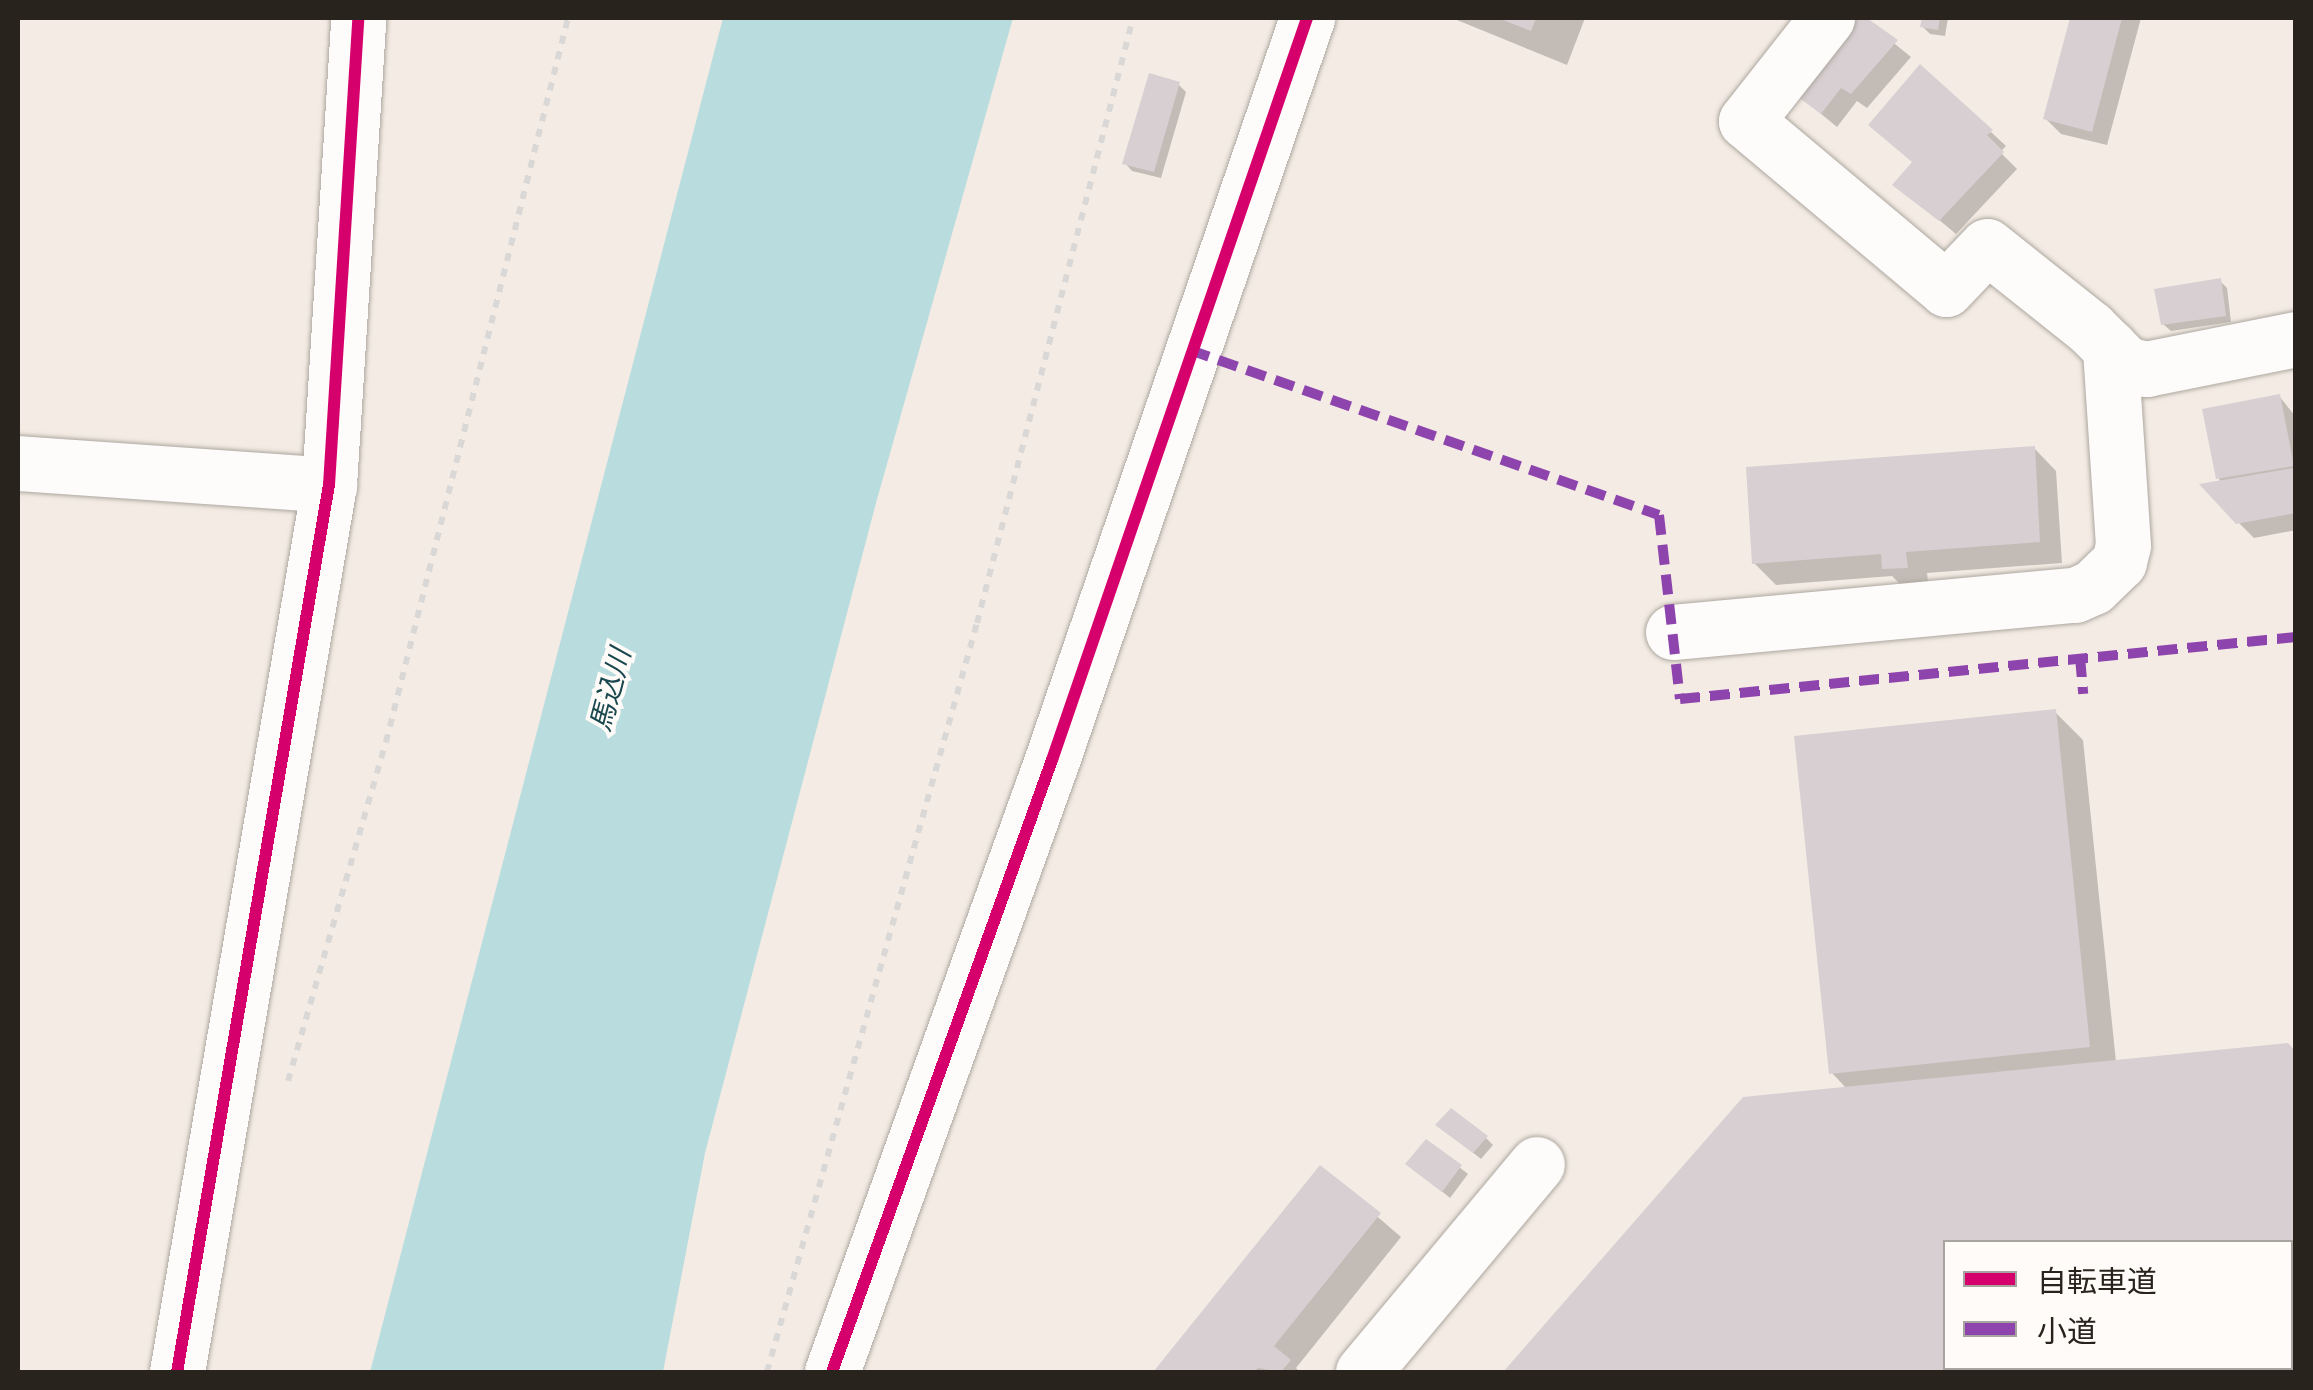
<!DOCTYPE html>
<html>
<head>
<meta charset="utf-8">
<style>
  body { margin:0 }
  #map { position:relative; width:2313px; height:1390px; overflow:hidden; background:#f4ece4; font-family:"Roboto Serif","Noto Sans JP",serif }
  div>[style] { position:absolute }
  .water>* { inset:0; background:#b9dcde }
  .shadow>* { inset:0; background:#0003 }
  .building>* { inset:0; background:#d7cfd2 }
  .path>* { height:6px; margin-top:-3px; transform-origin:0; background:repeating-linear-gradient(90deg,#dad8d6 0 8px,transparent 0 16px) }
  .roads { filter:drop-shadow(0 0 2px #ada7a0) drop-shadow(0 0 2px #ada7a0) }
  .minor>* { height:55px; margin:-27.5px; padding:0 27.5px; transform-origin:27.5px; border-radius:27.5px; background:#fdfcfb }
  .quiet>* { height:10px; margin-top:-5px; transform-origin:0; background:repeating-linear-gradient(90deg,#8e44ad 0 20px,transparent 0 30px) }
  .cycleway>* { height:12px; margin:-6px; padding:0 6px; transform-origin:6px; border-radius:6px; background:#d6006c }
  span { translate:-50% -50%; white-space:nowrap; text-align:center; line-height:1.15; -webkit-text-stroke:8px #fefbf8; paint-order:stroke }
  .water-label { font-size:28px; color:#18474d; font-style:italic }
  .frame { position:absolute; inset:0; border:20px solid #28231d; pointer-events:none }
  .legend { position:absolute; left:1943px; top:1240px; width:350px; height:130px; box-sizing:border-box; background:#fefbf8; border:2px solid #a8a5a0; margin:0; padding:12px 18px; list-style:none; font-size:30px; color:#28231d }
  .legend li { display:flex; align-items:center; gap:20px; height:50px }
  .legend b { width:50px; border:2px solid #a8a5a0 }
</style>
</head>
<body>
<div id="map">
  <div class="water">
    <i style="clip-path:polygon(723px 18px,1013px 18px,876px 503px,705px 1153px,663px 1372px,370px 1372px)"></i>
  </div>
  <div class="shadow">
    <i style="clip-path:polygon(1452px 18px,1585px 18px,1567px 65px)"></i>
    <i style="clip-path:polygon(1854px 18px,1863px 18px,1911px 57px,1867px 108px,1857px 101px,1837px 127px,1797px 94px)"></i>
    <i style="clip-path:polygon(1924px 18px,1948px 18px,1945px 36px,1930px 34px,1923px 27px)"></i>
    <i style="clip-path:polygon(2073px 18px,2141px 18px,2107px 145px,2061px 134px,2046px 119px)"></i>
    <i style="clip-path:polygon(1178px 84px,1186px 92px,1161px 178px,1132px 171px,1125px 163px)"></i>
    <i style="clip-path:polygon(1991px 132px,2006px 146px,2000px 152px,2017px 169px,1956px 234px,1896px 184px,1914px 164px)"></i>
    <i style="clip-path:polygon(2220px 281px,2227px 288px,2231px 322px,2171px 331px,2163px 324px)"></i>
    <i style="clip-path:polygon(2279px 396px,2296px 417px,2296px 530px,2254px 538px,2238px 522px,2220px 483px,2205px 411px)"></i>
    <i style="clip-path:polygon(2034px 448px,2056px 471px,2062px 563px,1927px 573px,1929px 589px,1907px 591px,1892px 576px,1776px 585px,1754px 563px)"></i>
    <i style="clip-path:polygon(2055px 712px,2083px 740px,2116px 1062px,2296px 1053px,2296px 1354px,2290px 1355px,2290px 1242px,1946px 1242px,1946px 1368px,2174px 1368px,2156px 1372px,1507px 1372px,1744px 1099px,1847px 1089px,1832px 1073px)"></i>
    <i style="clip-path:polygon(1446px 1131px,1486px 1138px,1493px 1145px,1481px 1159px)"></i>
    <i style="clip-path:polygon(1427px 1142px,1468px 1174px,1450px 1198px,1416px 1170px)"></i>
    <i style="clip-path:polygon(1321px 1168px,1401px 1237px,1296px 1368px,1300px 1372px,1157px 1372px)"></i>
  </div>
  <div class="building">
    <i style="clip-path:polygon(1498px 18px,1536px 18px,1531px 31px)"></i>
    <i style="clip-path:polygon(1851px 18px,1867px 18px,1898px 40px,1851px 94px,1841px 88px,1821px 114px,1794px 94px)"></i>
    <i style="clip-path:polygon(1922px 18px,1940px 18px,1938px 30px,1920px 27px)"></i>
    <i style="clip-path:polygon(2070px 18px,2122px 18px,2092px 132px,2043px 119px)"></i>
    <i style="clip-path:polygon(1920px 64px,1993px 130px,1987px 135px,2004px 152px,1939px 221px,1892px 185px,1912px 162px,1868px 125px)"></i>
    <i style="clip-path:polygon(1149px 73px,1180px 82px,1154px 172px,1122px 164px)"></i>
    <i style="clip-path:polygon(2221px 278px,2226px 316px,2161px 325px,2154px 289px)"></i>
    <i style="clip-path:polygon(2280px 394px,2294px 466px,2216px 479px,2202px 409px)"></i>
    <i style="clip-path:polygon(2035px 446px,2040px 542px,1906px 552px,1908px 568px,1882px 569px,1881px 554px,1752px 564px,1746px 467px)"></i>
    <i style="clip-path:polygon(2294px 468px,2296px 513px,2236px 524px,2199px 484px)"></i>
    <i style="clip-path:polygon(2056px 709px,2090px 1047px,1829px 1074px,1794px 736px)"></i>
    <i style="clip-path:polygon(2288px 1043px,2296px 1052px,2296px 1330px,2290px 1331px,2290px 1242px,1946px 1242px,1946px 1368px,2120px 1368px,2115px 1372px,1503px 1372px,1743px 1097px)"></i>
    <i style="clip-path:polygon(1451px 1108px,1488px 1136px,1473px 1153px,1435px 1125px)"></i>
    <i style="clip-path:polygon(1426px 1139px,1462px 1165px,1442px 1192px,1405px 1164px)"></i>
    <i style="clip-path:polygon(1320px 1165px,1381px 1213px,1274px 1346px,1291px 1360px,1281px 1372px,1258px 1368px,1254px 1372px,1153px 1372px)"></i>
  </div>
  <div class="path">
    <i style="left:288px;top:1081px;width:353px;rotate:-73.9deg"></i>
    <i style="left:386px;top:742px;width:747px;rotate:-75.89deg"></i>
    <i style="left:767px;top:1372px;width:778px;rotate:-74.34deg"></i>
    <i style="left:977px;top:623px;width:625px;rotate:-75.54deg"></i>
  </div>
  <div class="roads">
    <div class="minor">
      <i style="left:1827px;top:18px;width:131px;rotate:128.2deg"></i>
      <i style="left:1746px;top:121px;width:261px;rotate:40deg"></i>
      <i style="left:1946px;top:289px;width:59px;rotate:-46.4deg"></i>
      <i style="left:1987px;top:246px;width:132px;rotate:38.5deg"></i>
      <i style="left:2090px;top:328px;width:51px;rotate:45deg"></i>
      <i style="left:2126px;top:364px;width:21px;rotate:14deg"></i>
      <i style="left:2146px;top:369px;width:153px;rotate:-11.3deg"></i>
      <i style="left:18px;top:463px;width:312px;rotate:4deg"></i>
      <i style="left:1673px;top:632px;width:404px;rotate:-5.3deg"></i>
      <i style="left:2075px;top:595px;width:20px;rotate:-24deg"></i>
      <i style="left:2093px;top:587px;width:36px;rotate:-44deg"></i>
      <i style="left:2119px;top:562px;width:17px;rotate:-77deg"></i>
      <i style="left:2123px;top:545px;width:198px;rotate:-93.8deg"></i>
      <i style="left:177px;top:1372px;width:900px;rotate:-80.28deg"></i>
      <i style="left:329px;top:485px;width:468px;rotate:-86.4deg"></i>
      <i style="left:832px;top:1372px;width:650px;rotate:-70.23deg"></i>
      <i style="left:1052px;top:760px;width:785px;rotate:-71.03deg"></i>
      <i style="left:1363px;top:1372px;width:271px;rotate:-50.1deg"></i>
    </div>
  </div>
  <div class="quiet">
    <i style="left:1190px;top:350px;width:497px;rotate:19.4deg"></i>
    <i style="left:1659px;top:515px;width:185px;rotate:83.5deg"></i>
    <i style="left:1680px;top:699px;width:619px;rotate:-5.75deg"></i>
    <i style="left:2080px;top:657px;width:37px;rotate:85deg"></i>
  </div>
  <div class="cycleway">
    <i style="left:177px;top:1372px;width:900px;rotate:-80.28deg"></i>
    <i style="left:329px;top:485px;width:468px;rotate:-86.4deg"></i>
    <i style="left:832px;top:1372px;width:650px;rotate:-70.23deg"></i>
    <i style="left:1052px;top:760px;width:785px;rotate:-71.03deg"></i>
  </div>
  <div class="water-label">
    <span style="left:611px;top:690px;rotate:-75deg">馬込川</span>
  </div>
  <div class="frame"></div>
  <ul class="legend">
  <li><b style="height:12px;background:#d6006c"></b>自転車道</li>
  <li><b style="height:12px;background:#8e44ad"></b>小道</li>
  </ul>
</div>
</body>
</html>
